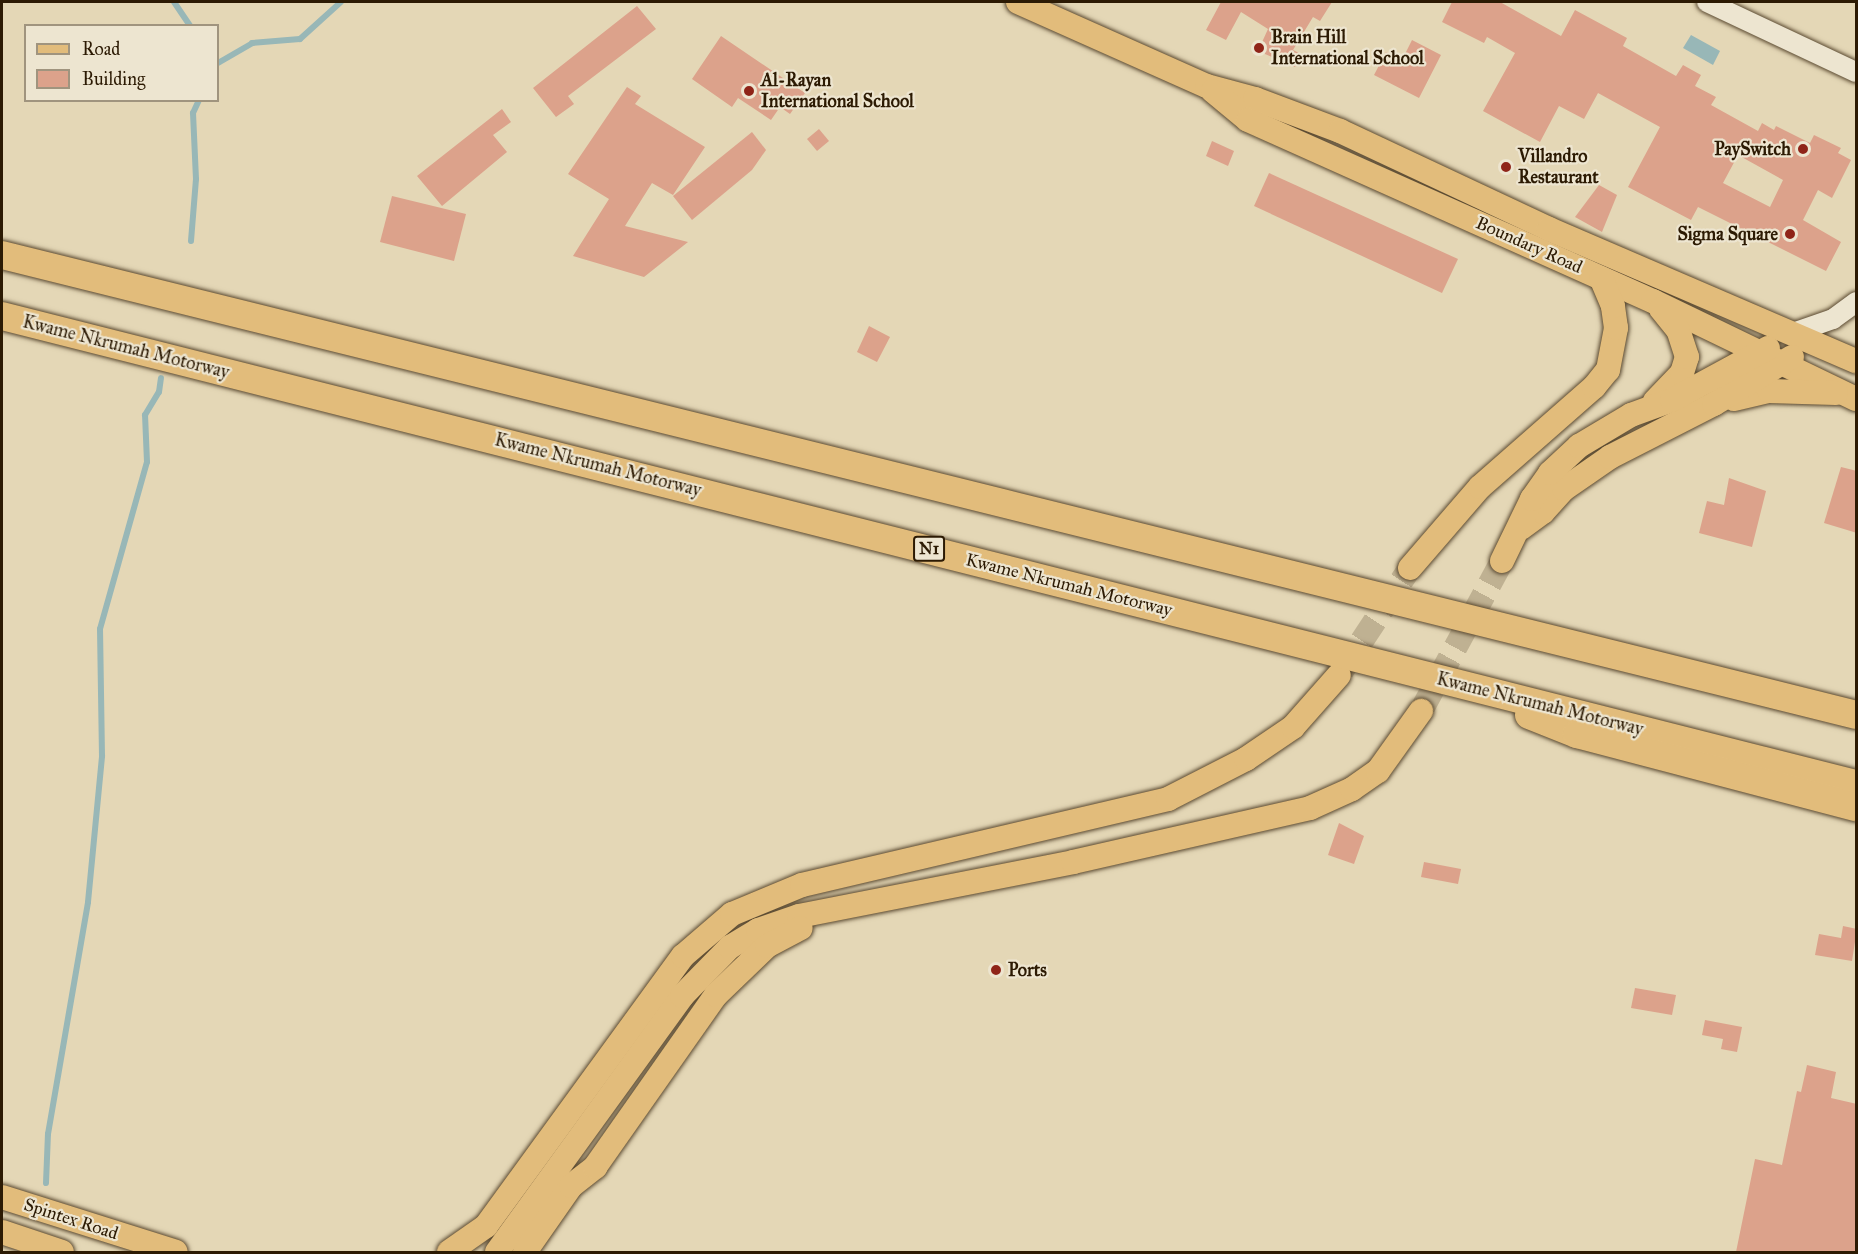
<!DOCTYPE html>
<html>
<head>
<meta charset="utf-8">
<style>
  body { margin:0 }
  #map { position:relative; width:1858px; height:1254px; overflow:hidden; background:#e4d7b6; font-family:"IM FELL Great Primer",serif }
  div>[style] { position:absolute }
  .water>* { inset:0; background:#98b7b7 }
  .stream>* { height:6px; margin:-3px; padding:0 3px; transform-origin:3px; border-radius:3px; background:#98b7b7 }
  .building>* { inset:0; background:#dca28b }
  .major-tunnel>* { height:24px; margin-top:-12px; transform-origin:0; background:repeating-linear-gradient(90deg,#bfb192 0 24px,transparent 0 36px) }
  .roads { filter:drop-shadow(0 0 2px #5a4930) drop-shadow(0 0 2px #5a4930) }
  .minor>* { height:20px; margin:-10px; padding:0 10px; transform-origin:10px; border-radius:10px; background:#ede5d0 }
  .major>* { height:24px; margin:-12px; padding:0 12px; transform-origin:12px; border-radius:12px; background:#e2bc7b }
  .highway>* { height:28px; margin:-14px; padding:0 14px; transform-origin:14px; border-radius:14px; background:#e2bc7b }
  .dots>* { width:16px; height:16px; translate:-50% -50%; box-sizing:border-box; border:3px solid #ede5d0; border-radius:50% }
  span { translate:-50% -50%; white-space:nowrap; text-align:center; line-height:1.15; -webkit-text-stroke:4.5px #ede5d0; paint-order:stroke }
  .shield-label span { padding:2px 4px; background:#ede5d0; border:2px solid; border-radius:4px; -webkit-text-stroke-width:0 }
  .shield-label { font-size:16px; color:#2c1a03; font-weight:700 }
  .poi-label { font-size:18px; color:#2c1a03; font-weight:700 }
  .left { translate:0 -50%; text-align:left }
  .right { translate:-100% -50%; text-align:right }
  .street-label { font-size:18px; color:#2c1a03 }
  .frame { position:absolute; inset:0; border:3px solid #2c1a03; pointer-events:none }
  .legend { position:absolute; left:24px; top:24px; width:195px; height:78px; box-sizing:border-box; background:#ede5d0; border:2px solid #a0947e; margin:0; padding:8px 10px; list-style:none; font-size:18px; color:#2c1a03 }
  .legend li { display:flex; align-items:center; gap:12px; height:30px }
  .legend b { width:30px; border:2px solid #a0947e }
</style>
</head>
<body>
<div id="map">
  <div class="water">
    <i style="clip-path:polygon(1691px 35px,1720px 51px,1713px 65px,1683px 48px)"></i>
  </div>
  <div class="stream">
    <i style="left:174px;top:2px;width:29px;rotate:56deg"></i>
    <i style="left:218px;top:63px;width:39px;rotate:-30deg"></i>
    <i style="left:252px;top:43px;width:48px;rotate:-4.8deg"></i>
    <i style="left:300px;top:39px;width:55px;rotate:-42.1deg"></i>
    <i style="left:191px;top:241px;width:62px;rotate:-85.4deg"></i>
    <i style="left:196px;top:179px;width:66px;rotate:-92.6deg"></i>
    <i style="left:193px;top:113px;width:14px;rotate:-65deg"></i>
    <i style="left:46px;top:1183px;width:49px;rotate:-87.7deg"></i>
    <i style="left:48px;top:1134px;width:235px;rotate:-80.2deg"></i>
    <i style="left:88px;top:902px;width:147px;rotate:-84.5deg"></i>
    <i style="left:102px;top:756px;width:127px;rotate:-90.9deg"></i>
    <i style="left:100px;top:629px;width:173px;rotate:-74.3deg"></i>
    <i style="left:147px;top:462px;width:47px;rotate:-92.4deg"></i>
    <i style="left:145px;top:415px;width:27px;rotate:-59deg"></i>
    <i style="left:159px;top:392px;width:14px;rotate:-82deg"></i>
  </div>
  <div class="building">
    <i style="clip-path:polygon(1221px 2px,1332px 2px,1320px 21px,1313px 17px,1293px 50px,1301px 54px,1295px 67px,1258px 51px,1268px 29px,1241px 12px,1226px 40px,1206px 30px)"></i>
    <i style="clip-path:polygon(evenodd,1452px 2px,1500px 2px,1561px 36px,1575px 10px,1627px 38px,1623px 46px,1676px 76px,1683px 65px,1701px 75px,1695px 86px,1716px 97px,1711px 105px,1758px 131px,1762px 123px,1774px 130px,1776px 126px,1810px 143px,1814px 135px,1841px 148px,1838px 153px,1851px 160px,1832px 198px,1818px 190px,1803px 220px,1841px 242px,1826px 271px,1698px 207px,1691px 220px,1628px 187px,1660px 127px,1598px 93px,1584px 119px,1559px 106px,1540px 142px,1483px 111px,1515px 53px,1487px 37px,1484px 43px,1442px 22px,1452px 2px,1738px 155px,1783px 180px,1770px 207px,1723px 183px,1738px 155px)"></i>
    <i style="clip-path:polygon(637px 6px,656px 29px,568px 96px,574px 104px,556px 117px,533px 88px)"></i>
    <i style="clip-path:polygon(721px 36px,805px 93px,790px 114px,780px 107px,771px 120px,738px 98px,732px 107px,692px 79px)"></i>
    <i style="clip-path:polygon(1412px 40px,1441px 55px,1419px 98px,1374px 75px,1386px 52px,1402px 60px)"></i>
    <i style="clip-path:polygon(627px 87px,641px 96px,635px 104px,705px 147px,673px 195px,652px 183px,625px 226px,688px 242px,644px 277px,573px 256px,609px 199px,568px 174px)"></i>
    <i style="clip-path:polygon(502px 109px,511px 122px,493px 135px,507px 152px,442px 206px,417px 176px)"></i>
    <i style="clip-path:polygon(819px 129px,829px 141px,817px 151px,807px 139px)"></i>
    <i style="clip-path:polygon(752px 132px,766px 150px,752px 170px,692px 220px,673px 196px)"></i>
    <i style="clip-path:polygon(1212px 141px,1234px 151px,1228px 166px,1206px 156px)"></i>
    <i style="clip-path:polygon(1269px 173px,1458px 259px,1442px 293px,1254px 206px)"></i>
    <i style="clip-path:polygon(1599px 185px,1617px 195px,1602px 232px,1575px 217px)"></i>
    <i style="clip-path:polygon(392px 196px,466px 214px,454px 261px,380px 242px)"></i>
    <i style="clip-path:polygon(869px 326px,890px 337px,877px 362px,857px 352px)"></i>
    <i style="clip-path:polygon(1841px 467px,1857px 471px,1857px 533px,1824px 523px)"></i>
    <i style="clip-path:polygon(1729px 478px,1766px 491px,1752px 547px,1699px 533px,1707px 501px,1724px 505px)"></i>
    <i style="clip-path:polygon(1339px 823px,1364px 836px,1354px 864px,1328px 855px)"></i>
    <i style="clip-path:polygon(1424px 862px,1461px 869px,1458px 884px,1421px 877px)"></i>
    <i style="clip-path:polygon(1843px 926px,1857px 929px,1852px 961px,1815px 955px,1819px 934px,1841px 938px)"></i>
    <i style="clip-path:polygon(1635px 988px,1676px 995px,1672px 1015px,1631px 1008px)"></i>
    <i style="clip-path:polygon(1705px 1020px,1742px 1027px,1737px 1052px,1721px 1049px,1723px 1039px,1702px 1035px)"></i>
    <i style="clip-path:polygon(1807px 1065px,1836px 1072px,1831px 1098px,1857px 1104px,1857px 1252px,1736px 1252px,1755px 1159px,1782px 1165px,1797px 1091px,1801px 1092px)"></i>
  </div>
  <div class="major-tunnel">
    <i style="left:1342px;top:671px;width:123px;rotate:-56.6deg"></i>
    <i style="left:1421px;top:711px;width:170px;rotate:-61.6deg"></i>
  </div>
  <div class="roads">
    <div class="minor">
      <i style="left:1707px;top:2px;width:165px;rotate:25.2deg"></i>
      <i style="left:1793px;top:333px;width:42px;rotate:-19.3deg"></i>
      <i style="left:1833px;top:319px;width:29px;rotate:-36deg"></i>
    </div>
    <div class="major">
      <i style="left:1018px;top:2px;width:207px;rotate:24deg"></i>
      <i style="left:1207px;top:86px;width:50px;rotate:15.2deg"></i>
      <i style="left:1255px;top:99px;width:91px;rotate:20.6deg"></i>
      <i style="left:1340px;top:131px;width:231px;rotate:25.1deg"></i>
      <i style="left:1549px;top:229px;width:334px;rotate:23.3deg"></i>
      <i style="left:1213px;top:91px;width:45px;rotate:39.6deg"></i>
      <i style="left:1248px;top:120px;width:444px;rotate:24.1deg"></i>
      <i style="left:1653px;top:301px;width:225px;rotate:25.8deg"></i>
      <i style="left:1734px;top:399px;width:36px;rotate:-13deg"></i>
      <i style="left:1769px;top:391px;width:67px;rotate:1.7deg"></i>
      <i style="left:1655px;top:401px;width:39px;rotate:-46deg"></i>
      <i style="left:1682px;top:373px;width:17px;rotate:-73deg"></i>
      <i style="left:1687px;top:357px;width:28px;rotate:-108deg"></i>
      <i style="left:1678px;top:330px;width:27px;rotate:-129deg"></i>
      <i style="left:1521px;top:528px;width:27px;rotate:-36deg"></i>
      <i style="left:1543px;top:512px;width:31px;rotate:-48deg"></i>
      <i style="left:1564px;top:489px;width:56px;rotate:-34.8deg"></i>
      <i style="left:1610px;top:457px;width:117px;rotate:-27deg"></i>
      <i style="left:1714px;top:404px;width:91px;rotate:-31.1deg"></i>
      <i style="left:1502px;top:561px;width:69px;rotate:-64.2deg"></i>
      <i style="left:1532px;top:499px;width:32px;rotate:-55deg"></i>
      <i style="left:1550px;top:473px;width:40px;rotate:-43deg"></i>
      <i style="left:1579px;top:446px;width:61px;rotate:-30.8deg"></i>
      <i style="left:1631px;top:415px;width:44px;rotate:-20.1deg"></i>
      <i style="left:1672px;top:400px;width:109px;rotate:-28.4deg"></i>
      <i style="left:1410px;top:568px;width:107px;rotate:-49.2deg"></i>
      <i style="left:1480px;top:487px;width:152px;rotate:-41.3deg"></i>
      <i style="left:1594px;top:387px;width:22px;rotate:-51deg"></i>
      <i style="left:1608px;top:370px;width:43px;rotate:-79.2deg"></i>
      <i style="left:1616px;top:328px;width:22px;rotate:-98deg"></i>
      <i style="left:1613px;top:306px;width:30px;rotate:-113deg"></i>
      <i style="left:2px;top:1197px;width:182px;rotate:17.5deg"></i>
      <i style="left:2px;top:1232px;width:63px;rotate:18.4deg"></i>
      <i style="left:449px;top:1252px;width:45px;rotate:-35.1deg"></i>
      <i style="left:486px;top:1226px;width:334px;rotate:-53.9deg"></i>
      <i style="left:683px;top:956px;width:65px;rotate:-40.6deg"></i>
      <i style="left:732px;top:914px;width:76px;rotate:-22.5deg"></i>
      <i style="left:802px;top:885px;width:376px;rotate:-13.2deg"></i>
      <i style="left:1168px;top:799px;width:88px;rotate:-27.1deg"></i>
      <i style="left:1246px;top:759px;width:57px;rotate:-34.2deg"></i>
      <i style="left:1293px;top:727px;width:69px;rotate:-48.5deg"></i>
      <i style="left:497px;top:1252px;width:316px;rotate:-54.1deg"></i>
      <i style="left:682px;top:996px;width:69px;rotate:-45.6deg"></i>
      <i style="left:730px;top:947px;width:33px;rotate:-31deg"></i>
      <i style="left:758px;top:930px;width:43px;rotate:-18.9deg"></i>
      <i style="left:799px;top:916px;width:279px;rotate:-11.1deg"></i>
      <i style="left:1073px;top:862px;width:243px;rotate:-12.8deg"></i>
      <i style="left:1310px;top:808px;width:46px;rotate:-24.3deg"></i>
      <i style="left:1352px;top:789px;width:32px;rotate:-35deg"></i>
      <i style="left:1378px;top:771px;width:74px;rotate:-54.4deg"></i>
      <i style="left:525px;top:1252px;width:80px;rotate:-55.1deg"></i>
      <i style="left:571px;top:1186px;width:31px;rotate:-38deg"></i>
      <i style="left:595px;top:1167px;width:210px;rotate:-54.9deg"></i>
      <i style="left:716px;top:995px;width:71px;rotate:-43.9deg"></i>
      <i style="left:767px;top:946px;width:38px;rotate:-28deg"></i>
    </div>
    <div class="highway">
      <i style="left:2px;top:255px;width:1910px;rotate:13.93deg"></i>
      <i style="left:2px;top:316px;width:1912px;rotate:14.17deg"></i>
      <i style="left:1529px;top:715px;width:52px;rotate:21.6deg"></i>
      <i style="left:1577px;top:734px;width:288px;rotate:14.7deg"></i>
    </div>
  </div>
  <div class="dots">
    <i style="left:1259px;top:48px;background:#8f2418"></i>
    <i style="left:749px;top:91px;background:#8f2418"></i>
    <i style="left:1803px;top:149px;background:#8f2418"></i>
    <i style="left:1506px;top:167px;background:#8f2418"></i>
    <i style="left:1790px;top:234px;background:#8f2418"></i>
    <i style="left:996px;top:970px;background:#8f2418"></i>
  </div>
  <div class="shield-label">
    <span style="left:929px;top:549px">N1</span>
  </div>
  <div class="poi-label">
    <span class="left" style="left:1271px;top:48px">Brain Hill<br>International School</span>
    <span class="left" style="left:761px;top:91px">Al-Rayan<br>International School</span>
    <span class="right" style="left:1791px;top:149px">PaySwitch</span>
    <span class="left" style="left:1518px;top:167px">Villandro<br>Restaurant</span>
    <span class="right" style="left:1778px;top:234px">Sigma Square</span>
    <span class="left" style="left:1008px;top:970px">Ports</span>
  </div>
  <div class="street-label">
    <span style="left:1529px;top:245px;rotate:24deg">Boundary Road</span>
    <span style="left:126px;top:347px;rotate:14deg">Kwame Nkrumah Motorway</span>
    <span style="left:598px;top:465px;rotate:14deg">Kwame Nkrumah Motorway</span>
    <span style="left:1069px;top:585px;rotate:14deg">Kwame Nkrumah Motorway</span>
    <span style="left:1540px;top:704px;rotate:14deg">Kwame Nkrumah Motorway</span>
    <span style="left:71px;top:1219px;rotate:18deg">Spintex Road</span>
  </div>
  <div class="frame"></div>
  <ul class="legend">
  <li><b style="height:8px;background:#e2bc7b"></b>Road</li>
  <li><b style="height:16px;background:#dca28b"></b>Building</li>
  </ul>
</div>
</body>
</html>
